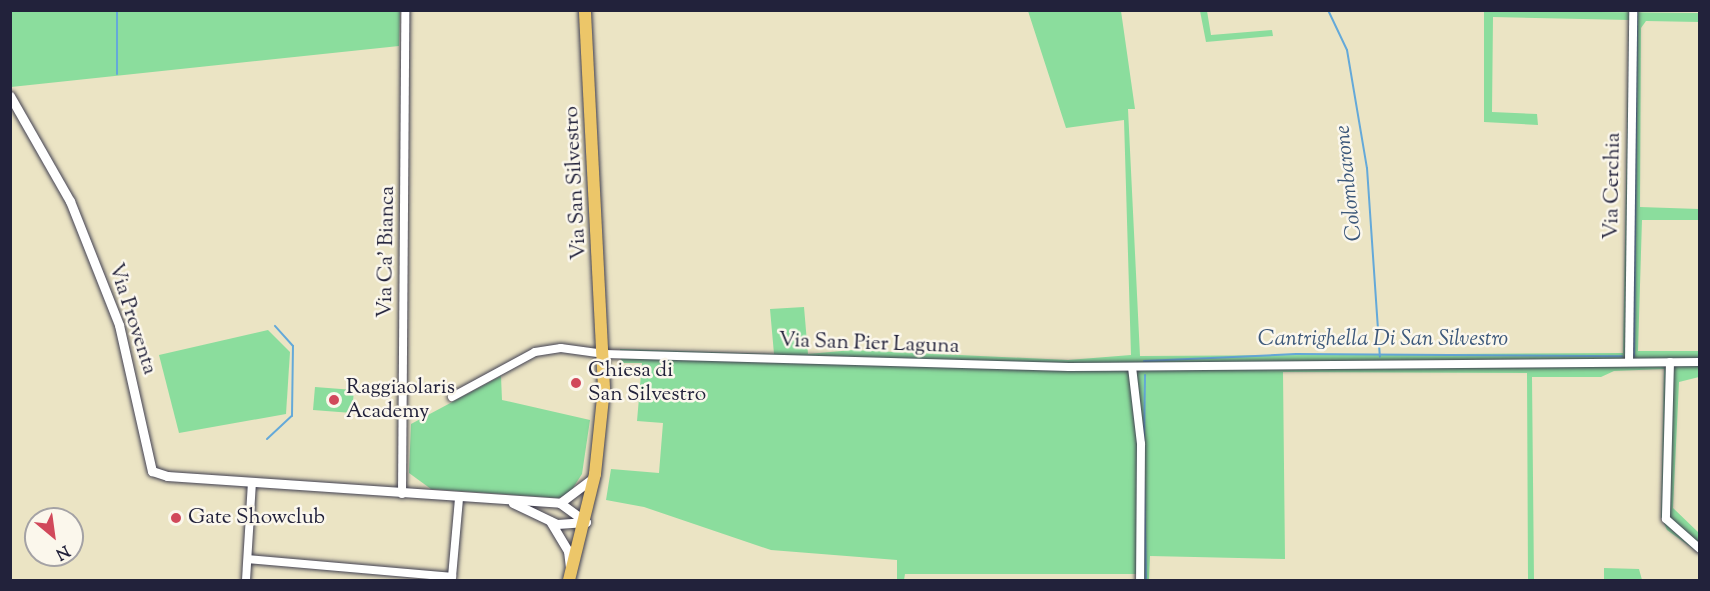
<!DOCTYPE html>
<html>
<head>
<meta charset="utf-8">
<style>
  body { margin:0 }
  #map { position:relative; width:1710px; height:591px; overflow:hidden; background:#ebe4c4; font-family:"Sorts Mill Goudy",serif }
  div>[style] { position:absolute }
  .green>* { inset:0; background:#8bdd9d }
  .stream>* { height:2px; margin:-1px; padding:0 1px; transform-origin:1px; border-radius:1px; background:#64a9d9 }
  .roads { filter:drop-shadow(0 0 2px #403f50) drop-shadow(0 0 2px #403f50) }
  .minor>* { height:8px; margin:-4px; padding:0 4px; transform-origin:4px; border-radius:4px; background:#fff }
  .tertiary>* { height:9px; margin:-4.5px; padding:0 4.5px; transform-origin:4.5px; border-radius:4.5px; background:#fff }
  .primary>* { height:12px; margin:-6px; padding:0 6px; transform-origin:6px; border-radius:6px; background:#ecc669 }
  .dots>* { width:16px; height:16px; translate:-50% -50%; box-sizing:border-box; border:3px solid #fbf7ec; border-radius:50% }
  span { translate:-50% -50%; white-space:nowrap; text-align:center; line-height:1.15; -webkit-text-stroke:5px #fbf7ec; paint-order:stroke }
  .street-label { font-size:21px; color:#22223b }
  .poi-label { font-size:21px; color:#22223b }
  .left { translate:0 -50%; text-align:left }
  .water-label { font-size:22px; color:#3c587a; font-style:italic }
  .frame { position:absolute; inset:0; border:12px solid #22223b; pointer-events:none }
  .north { position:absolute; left:24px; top:507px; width:60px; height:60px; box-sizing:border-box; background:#fbf7ec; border:2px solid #a4a2a5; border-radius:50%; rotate:151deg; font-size:16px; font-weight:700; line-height:24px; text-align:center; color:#22223b }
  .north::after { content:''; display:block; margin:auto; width:21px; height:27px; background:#d1495b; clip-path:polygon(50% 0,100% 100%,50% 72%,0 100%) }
</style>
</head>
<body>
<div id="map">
  <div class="green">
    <i style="clip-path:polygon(10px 11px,400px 11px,399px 46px,11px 87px)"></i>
    <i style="clip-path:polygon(1028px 11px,1121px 11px,1135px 109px,1128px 109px,1140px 356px,1623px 353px,1629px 20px,1493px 17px,1492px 112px,1537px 114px,1538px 125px,1484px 122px,1484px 11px,1699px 13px,1699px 22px,1646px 21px,1641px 28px,1640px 207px,1699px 209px,1700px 220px,1642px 220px,1638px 351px,1699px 351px,1699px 377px,1679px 382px,1673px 508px,1699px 533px,1699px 553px,1667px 530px,1661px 517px,1664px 369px,1614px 371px,1601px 377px,1532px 377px,1534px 580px,1528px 580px,1527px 373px,1283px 372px,1285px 559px,1150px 556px,1149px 580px,1138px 580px,1137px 574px,905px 574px,904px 580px,897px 580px,897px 560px,771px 550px,644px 507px,606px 500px,611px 469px,659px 473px,663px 423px,637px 421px,642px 363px,621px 363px,620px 349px,774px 354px,770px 309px,804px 307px,808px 354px,853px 350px,1068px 360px,1131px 355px,1124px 120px,1066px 128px)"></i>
    <i style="clip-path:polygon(1200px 11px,1207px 11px,1211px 35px,1272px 30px,1273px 36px,1206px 42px)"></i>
    <i style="clip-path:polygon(268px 330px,290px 352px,286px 414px,179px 433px,159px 355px)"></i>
    <i style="clip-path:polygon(501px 376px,502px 400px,590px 420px,582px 474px,569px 494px,558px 498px,431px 489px,409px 473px,411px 424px)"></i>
    <i style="clip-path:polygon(315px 387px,354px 390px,352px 413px,313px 410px)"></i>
    <i style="clip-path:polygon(1604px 568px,1639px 569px,1642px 580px,1604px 580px)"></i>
  </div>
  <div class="stream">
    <i style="left:117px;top:10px;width:64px;rotate:90deg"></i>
    <i style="left:1328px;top:10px;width:44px;rotate:64.6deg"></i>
    <i style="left:1347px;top:50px;width:120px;rotate:80.4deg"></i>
    <i style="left:1367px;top:168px;width:189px;rotate:86.1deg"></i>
    <i style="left:1634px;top:356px;width:346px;rotate:-89.5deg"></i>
    <i style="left:1144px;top:361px;width:152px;rotate:-2.6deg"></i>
    <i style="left:1296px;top:354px;width:326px;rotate:0.4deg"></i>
    <i style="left:267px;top:439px;width:34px;rotate:-43deg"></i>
    <i style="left:292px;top:416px;width:70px;rotate:-89.2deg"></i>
    <i style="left:293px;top:346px;width:27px;rotate:-132deg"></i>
    <i style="left:1144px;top:441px;width:66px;rotate:-89.1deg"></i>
    <i style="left:1144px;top:477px;width:103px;rotate:88.9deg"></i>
  </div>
  <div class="roads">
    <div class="minor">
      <i style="left:1629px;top:361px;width:351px;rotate:-89.3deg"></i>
      <i style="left:1670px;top:362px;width:157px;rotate:91.5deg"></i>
      <i style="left:1666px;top:519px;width:45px;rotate:41.4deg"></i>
      <i style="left:1132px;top:367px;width:78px;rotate:83.3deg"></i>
      <i style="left:1141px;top:444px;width:136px;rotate:90.4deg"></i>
      <i style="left:452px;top:397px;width:94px;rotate:-28.5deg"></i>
      <i style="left:535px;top:352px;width:26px;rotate:-9deg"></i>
      <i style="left:561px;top:348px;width:44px;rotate:7.8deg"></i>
      <i style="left:605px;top:354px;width:464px;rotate:1.6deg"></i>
      <i style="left:1069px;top:367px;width:631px;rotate:-0.45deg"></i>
      <i style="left:402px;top:494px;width:484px;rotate:-89.6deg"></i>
      <i style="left:248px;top:559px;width:205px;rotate:5deg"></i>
      <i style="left:452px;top:577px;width:78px;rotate:-84.9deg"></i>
      <i style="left:246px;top:580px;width:98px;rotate:-86.5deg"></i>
    </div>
    <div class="tertiary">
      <i style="left:10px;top:96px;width:121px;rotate:60.3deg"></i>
      <i style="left:70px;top:201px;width:133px;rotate:68.4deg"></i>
      <i style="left:119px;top:325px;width:150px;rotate:77.3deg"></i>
      <i style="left:152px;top:471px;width:16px;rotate:18deg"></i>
      <i style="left:167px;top:476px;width:394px;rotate:3.9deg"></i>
      <i style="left:560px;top:503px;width:32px;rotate:36deg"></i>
      <i style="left:586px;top:522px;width:29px;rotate:176deg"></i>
      <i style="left:557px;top:524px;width:49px;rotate:-154.5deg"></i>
      <i style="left:560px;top:503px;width:41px;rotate:-37.1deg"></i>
      <i style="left:550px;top:521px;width:35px;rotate:59deg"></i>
      <i style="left:568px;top:551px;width:17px;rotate:83deg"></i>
    </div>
    <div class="primary">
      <i style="left:569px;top:580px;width:109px;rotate:-76.2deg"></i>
      <i style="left:595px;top:474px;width:86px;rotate:-84deg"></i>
      <i style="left:604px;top:388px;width:378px;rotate:-92.9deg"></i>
    </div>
  </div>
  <div class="dots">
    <i style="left:576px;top:383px;background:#d1495b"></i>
    <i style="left:334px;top:400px;background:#d1495b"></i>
    <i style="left:176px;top:518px;background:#d1495b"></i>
  </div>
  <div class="street-label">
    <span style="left:576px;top:183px;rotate:-93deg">Via San Silvestro</span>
    <span style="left:1613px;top:186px;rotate:-89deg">Via Cerchia</span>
    <span style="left:387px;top:252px;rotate:-89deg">Via Ca' Bianca</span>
    <span style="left:132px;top:319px;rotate:72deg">Via Proventa</span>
    <span style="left:869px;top:344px;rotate:2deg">Via San Pier Laguna</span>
  </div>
  <div class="poi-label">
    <span class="left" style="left:588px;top:383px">Chiesa di<br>San Silvestro</span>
    <span class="left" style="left:346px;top:400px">Raggiaolaris<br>Academy</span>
    <span class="left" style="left:188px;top:518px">Gate Showclub</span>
  </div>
  <div class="water-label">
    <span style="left:1350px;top:183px;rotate:-96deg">Colombarone</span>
    <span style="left:1383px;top:341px">Cantrighella Di San Silvestro</span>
  </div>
  <div class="frame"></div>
  <div class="north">N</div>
</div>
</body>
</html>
